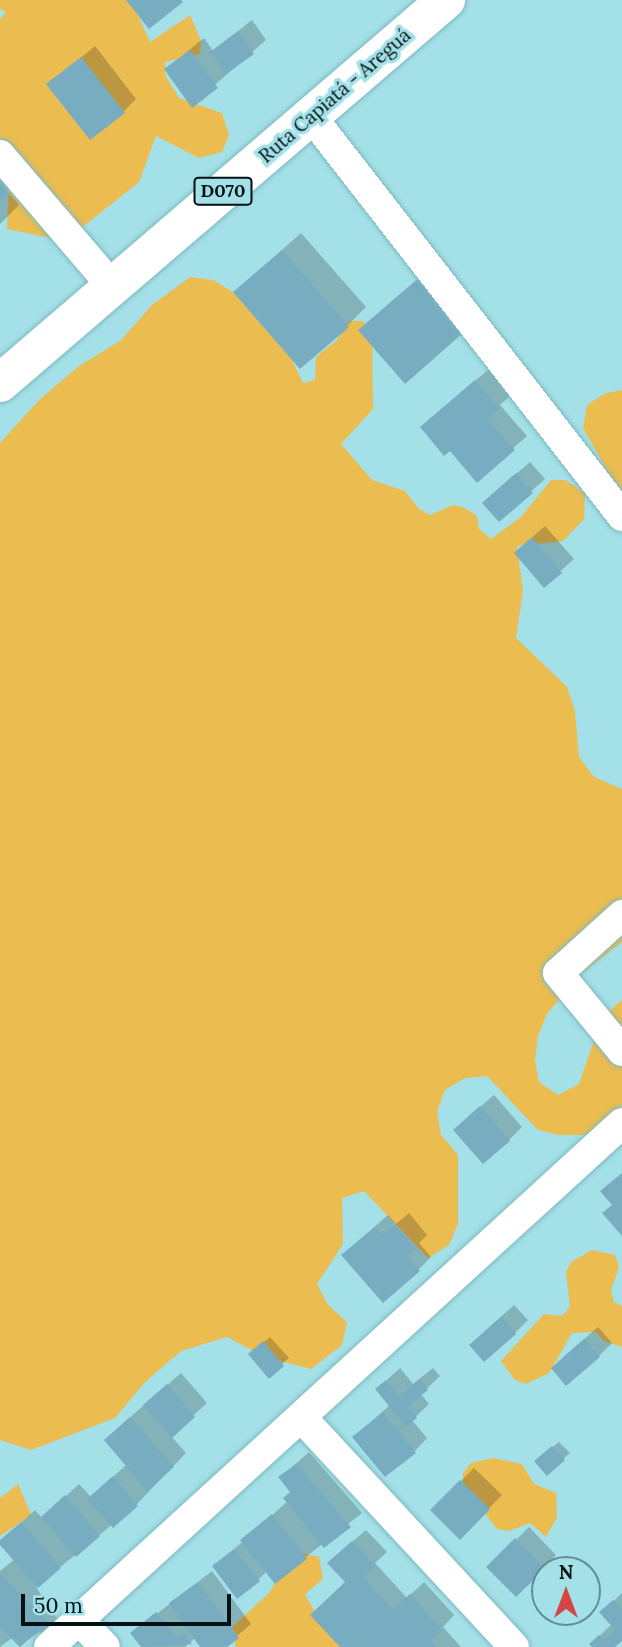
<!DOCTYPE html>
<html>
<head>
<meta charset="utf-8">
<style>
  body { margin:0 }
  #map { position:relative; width:622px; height:1647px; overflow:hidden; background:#a4e0e7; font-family:Lora,serif }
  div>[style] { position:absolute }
  .green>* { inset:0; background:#ebbc50 }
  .shadow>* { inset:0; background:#0003 }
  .building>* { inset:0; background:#78acc0 }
  .roads { filter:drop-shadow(0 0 2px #7db9c0) drop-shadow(0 0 2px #7db9c0) }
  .minor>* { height:30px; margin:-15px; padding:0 15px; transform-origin:15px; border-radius:15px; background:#fff }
  .primary>* { height:38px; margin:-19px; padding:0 19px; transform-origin:19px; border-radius:19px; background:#fff }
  span { translate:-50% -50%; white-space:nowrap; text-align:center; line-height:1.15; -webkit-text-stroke:7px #a4e0e7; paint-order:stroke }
  .shield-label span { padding:2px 5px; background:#a4e0e7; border:2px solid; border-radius:5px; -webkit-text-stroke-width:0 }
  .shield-label { font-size:18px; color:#001013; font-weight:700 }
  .street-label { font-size:19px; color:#001013 }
  .north { position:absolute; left:531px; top:1556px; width:70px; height:70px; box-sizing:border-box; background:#a4e0e7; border:2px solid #628d92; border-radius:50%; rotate:0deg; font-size:19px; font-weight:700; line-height:28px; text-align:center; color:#001013 }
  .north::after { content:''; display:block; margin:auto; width:24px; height:32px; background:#d54544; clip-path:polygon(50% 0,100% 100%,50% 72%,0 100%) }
  .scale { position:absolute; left:21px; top:1594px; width:210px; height:32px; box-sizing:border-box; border:4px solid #001013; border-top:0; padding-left:9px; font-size:21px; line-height:24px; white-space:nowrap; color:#001013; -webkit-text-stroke:5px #a4e0e7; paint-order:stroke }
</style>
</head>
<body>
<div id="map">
  <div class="green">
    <i style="clip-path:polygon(0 0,131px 0,150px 42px,190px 15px,201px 41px,200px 54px,165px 62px,165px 75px,179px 98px,222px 113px,229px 135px,222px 152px,199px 158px,156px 136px,139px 182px,65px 241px,7px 229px,9px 184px,0 179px,0 19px,6px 12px,0 9px)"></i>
    <i style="clip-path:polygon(190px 277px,213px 280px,233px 292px,291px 358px,303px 383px,315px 380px,316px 357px,336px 341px,350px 321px,362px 321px,372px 328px,373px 409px,341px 444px,372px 480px,405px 491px,419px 509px,430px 515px,453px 505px,465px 508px,477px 516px,479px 529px,491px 539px,521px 517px,551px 480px,565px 480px,585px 493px,584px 519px,563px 541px,517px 546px,523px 591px,516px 638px,567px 687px,575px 711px,579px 757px,594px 777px,622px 789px,622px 942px,577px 977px,547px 1014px,538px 1036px,535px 1060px,539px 1082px,558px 1095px,579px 1084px,602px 1017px,622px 1000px,622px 1104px,606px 1128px,583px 1135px,559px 1135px,538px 1130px,487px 1076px,465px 1078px,445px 1090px,437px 1112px,441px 1135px,458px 1155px,458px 1224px,449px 1245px,428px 1258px,364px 1191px,342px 1198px,343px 1244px,317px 1284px,328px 1305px,347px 1322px,342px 1345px,311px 1369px,265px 1357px,227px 1337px,181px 1351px,145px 1382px,115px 1418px,31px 1450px,0 1440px,0 443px,40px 399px,79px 366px,120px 341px,152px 305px)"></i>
    <i style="clip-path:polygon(622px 390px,622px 497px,583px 428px,587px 405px,606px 393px)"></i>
    <i style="clip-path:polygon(592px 1250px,615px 1255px,619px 1267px,611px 1290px,614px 1302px,622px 1306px,622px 1347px,604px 1341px,596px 1332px,572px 1333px,549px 1373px,526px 1384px,515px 1380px,501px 1361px,544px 1314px,562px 1316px,570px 1307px,566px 1272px,571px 1262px)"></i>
    <i style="clip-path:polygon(493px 1458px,522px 1464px,534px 1484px,556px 1493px,557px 1517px,546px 1537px,530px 1523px,509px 1531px,497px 1529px,463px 1485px,463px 1473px,471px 1463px)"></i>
    <i style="clip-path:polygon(18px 1484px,31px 1515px,0 1536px,0 1498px)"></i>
    <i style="clip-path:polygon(295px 1552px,319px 1557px,323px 1579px,305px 1594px,317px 1616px,349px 1647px,236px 1647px,232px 1627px,269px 1593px)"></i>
  </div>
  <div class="shadow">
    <i style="clip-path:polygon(252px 20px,266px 40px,192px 105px,166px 69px,204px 38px,213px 51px)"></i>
    <i style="clip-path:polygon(95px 46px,136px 99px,123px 112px,49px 84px)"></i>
    <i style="clip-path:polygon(0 144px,25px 174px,8px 191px,19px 205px,0 224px)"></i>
    <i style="clip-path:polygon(301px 233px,366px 307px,347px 326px,235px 292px)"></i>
    <i style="clip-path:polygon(436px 263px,480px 313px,379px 312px)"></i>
    <i style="clip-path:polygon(489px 369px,511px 395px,500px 405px,527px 436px,477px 480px,450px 448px,435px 415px)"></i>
    <i style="clip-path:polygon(530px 462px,545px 479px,499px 520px,497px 490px)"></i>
    <i style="clip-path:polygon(545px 526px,574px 559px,544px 586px,529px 540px)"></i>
    <i style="clip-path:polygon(494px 1095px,522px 1127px,509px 1140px,468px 1117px)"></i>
    <i style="clip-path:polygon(409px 1213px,427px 1235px,419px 1243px,431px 1257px,418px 1270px,357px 1242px,388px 1215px,396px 1224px)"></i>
    <i style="clip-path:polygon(514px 1305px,528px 1320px,515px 1333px,484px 1332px)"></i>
    <i style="clip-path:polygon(598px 1327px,612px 1343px,599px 1356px,566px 1355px)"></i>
    <i style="clip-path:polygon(270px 1337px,289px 1358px,269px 1376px,257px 1348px)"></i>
    <i style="clip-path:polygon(400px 1368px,413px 1384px,433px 1368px,440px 1376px,421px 1394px,429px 1404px,412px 1420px,427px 1438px,415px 1451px,354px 1437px,390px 1405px,377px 1389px)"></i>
    <i style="clip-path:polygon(181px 1373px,207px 1403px,171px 1436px,186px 1453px,137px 1504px,36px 1587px,58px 1620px,19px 1646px,12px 1638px,0 1647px,0 1571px,15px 1559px,0 1542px,35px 1510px,42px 1518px,79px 1484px,91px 1497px,127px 1464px,119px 1427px)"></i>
    <i style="clip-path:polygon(559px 1442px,570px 1453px,563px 1459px,543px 1455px)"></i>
    <i style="clip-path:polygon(309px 1452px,362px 1513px,275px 1581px,267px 1571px,258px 1580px,214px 1567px,288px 1501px,292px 1491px,281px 1477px)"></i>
    <i style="clip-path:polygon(474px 1468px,502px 1495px,460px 1537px,432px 1510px)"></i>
    <i style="clip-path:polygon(529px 1527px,556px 1555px,516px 1595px,489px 1567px)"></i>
    <i style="clip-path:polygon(366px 1530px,387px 1552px,375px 1563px,407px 1598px,424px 1582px,454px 1615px,443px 1627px,461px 1647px,342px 1647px,347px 1582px,343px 1550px)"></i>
    <i style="clip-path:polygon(212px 1571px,251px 1624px,224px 1647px,203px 1647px,196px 1637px,185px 1647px,144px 1647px,132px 1633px)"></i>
    <i style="clip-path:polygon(622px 1593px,622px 1639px,612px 1647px,594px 1647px,591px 1644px,612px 1624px,602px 1612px)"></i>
  </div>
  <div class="building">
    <i style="clip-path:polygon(126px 0,181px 0,183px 2px,149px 29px)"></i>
    <i style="clip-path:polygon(238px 31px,254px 54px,226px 74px,210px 52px)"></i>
    <i style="clip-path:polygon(190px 50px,218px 88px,192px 108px,164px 69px)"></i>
    <i style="clip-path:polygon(81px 57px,125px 113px,90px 140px,46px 84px)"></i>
    <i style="clip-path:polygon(0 184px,8px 194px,0 200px)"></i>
    <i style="clip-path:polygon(282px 250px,349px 327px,300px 369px,233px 292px)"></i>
    <i style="clip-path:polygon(417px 280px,463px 333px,405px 384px,358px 330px)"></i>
    <i style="clip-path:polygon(475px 380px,499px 409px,487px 419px,515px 450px,477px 483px,450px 451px,444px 456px,420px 427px)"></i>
    <i style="clip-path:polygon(516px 473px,533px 493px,499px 522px,482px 503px)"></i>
    <i style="clip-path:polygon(532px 537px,562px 573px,544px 588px,514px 553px)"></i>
    <i style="clip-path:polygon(480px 1106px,510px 1141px,483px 1164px,453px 1130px)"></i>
    <i style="clip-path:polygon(622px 1173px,622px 1236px,602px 1213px,612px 1205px,600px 1191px)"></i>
    <i style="clip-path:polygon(395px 1225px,416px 1249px,407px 1256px,420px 1271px,383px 1303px,341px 1255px,375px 1227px,382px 1235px)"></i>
    <i style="clip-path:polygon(501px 1317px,516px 1334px,484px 1362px,469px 1345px)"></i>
    <i style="clip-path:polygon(584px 1339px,600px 1357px,566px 1386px,551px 1368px)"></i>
    <i style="clip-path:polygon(263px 1341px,284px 1366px,269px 1379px,248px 1354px)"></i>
    <i style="clip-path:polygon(420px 1379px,428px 1390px,408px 1406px,417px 1418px,406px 1427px,375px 1389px,386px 1380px,399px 1396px)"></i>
    <i style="clip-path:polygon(167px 1384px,195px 1417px,172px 1438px,143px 1405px)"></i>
    <i style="clip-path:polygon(383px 1412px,416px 1453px,385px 1477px,352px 1437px)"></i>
    <i style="clip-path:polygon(130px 1417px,174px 1467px,147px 1491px,104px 1440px)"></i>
    <i style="clip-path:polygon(552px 1446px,565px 1460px,547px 1476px,534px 1461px)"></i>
    <i style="clip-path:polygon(296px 1464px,351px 1527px,324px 1548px,283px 1498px,290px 1492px,278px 1477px)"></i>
    <i style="clip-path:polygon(113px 1476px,138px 1506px,113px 1528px,87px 1499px)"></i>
    <i style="clip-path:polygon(460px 1480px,490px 1509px,460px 1540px,430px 1510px)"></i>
    <i style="clip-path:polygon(65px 1495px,100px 1536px,76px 1557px,41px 1517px)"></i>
    <i style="clip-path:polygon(272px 1514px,307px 1559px,275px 1584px,240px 1540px)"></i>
    <i style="clip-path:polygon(21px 1522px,61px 1568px,38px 1588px,0 1545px,0 1540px)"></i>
    <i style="clip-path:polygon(515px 1538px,545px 1569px,516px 1597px,486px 1567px)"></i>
    <i style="clip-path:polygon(352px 1541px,375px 1566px,363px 1577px,393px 1609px,410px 1594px,442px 1630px,431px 1640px,437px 1647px,340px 1647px,310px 1615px,345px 1582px,327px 1563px)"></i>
    <i style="clip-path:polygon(234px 1549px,260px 1581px,237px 1599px,212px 1566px)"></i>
    <i style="clip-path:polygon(0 1574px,53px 1627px,43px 1636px,39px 1630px,20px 1647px,0 1627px)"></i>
    <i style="clip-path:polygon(198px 1582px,239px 1638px,227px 1647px,200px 1647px,169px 1603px)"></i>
    <i style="clip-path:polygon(613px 1600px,622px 1610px,622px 1641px,615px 1647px,592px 1647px,589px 1644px,599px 1635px,604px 1640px,615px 1630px,599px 1612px)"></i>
    <i style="clip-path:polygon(156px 1612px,178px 1639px,184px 1634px,192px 1644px,141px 1647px,130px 1633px)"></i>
  </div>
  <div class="roads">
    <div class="minor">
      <i style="left:311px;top:116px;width:507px;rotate:52.13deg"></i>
      <i style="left:0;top:155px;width:172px;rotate:49.5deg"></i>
      <i style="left:622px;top:915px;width:86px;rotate:137.8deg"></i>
      <i style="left:558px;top:973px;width:101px;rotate:50.6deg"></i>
      <i style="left:302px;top:1418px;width:312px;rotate:47.2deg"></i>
      <i style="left:79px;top:1620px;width:37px;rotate:46deg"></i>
      <i style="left:49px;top:1647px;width:776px;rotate:-42.44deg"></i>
    </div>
    <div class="primary">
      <i style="left:0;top:383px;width:588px;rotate:-40.65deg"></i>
    </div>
  </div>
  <div class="shield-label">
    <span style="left:223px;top:191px">D070</span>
  </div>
  <div class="street-label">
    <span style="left:335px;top:96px;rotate:-41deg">Ruta Capiatá - Areguá</span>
  </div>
  <div class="north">N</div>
  <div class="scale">50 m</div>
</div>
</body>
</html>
